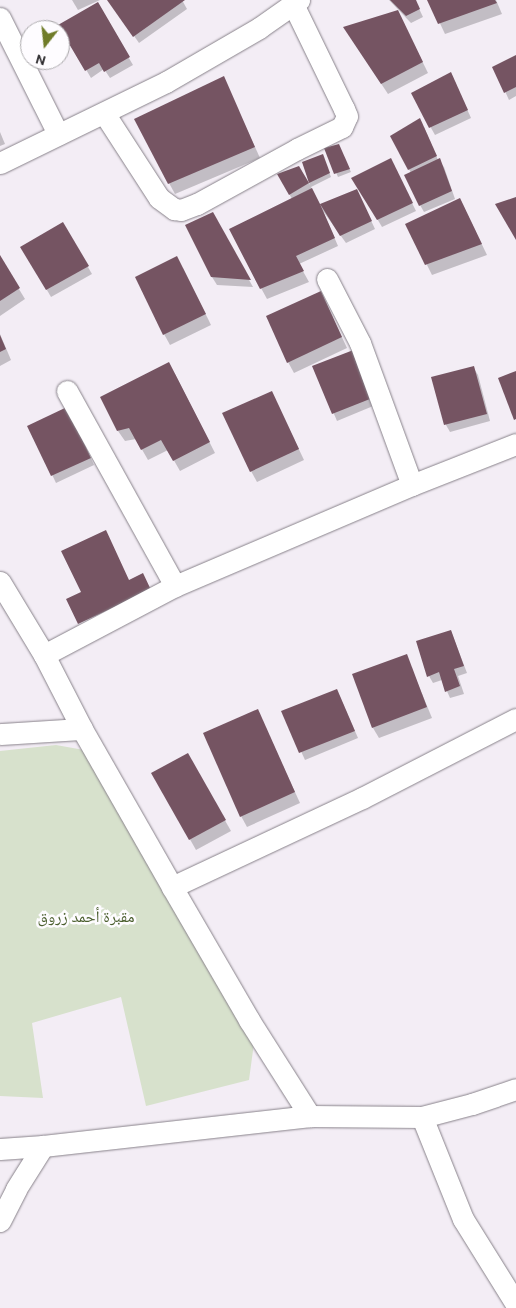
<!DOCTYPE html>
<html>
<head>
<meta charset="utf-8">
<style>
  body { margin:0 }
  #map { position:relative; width:516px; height:1308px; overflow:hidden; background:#f3edf5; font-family:Overpass,"Noto Naskh Arabic",sans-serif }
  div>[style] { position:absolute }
  .green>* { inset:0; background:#d7e1cc }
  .shadow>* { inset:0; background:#0003 }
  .building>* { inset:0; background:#755462 }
  .roads { filter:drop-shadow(0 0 1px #88828a) drop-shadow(0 0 1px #88828a) }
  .minor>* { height:21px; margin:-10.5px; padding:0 10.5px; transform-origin:10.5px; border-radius:10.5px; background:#fff }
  span { translate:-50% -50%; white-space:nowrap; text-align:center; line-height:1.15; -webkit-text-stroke:5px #fefcff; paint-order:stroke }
  .park-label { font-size:16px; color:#4b5f2e }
  .north { position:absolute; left:20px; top:20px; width:50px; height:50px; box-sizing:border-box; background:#fefcff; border:1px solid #aaa8ab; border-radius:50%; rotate:196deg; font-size:14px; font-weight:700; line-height:20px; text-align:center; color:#2c2a2d }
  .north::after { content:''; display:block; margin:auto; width:18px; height:22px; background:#707c29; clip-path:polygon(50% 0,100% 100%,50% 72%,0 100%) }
</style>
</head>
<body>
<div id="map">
  <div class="green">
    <i style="clip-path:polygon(56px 745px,84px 750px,254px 1043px,249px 1080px,146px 1106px,121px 997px,32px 1023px,43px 1098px,0 1096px,0 751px)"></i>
  </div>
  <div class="shadow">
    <i style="clip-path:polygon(72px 0,100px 0,78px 10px)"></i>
    <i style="clip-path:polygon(109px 0,182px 0,187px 9px,139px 43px)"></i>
    <i style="clip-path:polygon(389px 0,415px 0,423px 17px,411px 23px)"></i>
    <i style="clip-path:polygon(429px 0,496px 0,502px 14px,445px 34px)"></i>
    <i style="clip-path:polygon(97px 4px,133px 65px,110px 78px,104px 69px,91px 78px,60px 25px)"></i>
    <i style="clip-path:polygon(403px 22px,428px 73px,388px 94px,351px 38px)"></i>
    <i style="clip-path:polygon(516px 57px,516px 96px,509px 100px,494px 67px)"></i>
    <i style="clip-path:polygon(451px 73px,471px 118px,435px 135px,412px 94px)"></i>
    <i style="clip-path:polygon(223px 77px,260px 158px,175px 194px,169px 183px)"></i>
    <i style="clip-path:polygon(424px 127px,438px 160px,444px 167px,455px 199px,424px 212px,420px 205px,411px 173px,392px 136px)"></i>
    <i style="clip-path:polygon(0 132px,5px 144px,0 146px)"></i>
    <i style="clip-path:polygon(326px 149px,340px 149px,351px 172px,338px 177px)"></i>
    <i style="clip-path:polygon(324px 159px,331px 177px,311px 187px,320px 205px,357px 191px,375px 229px,346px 243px,323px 211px,338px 246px,299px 264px,309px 282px,267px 299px,261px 288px,292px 199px,279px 175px,299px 167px,310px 185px,303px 163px)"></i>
    <i style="clip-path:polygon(394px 167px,416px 211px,382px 227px,353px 178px)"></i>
    <i style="clip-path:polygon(460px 199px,487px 255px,432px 275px,407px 225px)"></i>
    <i style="clip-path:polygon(212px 214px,253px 287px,217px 285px,212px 277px)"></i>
    <i style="clip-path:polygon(63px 224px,92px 274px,51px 297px,22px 247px)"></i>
    <i style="clip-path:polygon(0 258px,25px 299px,0 316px)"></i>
    <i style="clip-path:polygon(183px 268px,211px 325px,170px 345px,164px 334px)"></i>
    <i style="clip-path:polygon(326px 303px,347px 348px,294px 373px,288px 362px)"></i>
    <i style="clip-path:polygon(0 334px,11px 360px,0 366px)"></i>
    <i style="clip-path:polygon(314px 367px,378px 404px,337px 421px)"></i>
    <i style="clip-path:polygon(473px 367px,478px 375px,490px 421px,450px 432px,446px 425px,433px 378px)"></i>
    <i style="clip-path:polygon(175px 374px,215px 453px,180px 471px,168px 450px,148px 460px,136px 439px,125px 441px,118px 431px)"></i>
    <i style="clip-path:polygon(277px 403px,304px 460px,257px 482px,251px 471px)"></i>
    <i style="clip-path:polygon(71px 416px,94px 465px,56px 483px,29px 426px)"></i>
    <i style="clip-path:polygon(451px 631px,467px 673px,458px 676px,464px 694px,450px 698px,442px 680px,433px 683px,429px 676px)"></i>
    <i style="clip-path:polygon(406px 655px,432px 718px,379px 738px,373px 728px)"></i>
    <i style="clip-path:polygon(337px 690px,358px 738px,305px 760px,283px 712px)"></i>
    <i style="clip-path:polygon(258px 711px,300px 803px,247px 827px,241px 816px)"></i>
    <i style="clip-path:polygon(188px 755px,231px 831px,196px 850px,153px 774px)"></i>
  </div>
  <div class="building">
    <i style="clip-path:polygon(107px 0,185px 0,133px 37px)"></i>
    <i style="clip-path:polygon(390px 0,416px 0,420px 9px,406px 16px)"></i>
    <i style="clip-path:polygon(427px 0,495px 0,497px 3px,438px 24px)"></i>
    <i style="clip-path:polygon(98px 2px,130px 57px,104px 72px,99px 63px,85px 71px,58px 25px)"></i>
    <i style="clip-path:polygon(398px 10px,423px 62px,381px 84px,343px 27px)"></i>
    <i style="clip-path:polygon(516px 55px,516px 87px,504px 93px,492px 67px)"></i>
    <i style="clip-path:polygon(451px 72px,468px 110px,429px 128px,411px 93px)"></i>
    <i style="clip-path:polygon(224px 76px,255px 147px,168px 184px,134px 119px)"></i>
    <i style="clip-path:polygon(420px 118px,437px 156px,408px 170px,390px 136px)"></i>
    <i style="clip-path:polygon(339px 144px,350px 169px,334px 174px,324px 148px)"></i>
    <i style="clip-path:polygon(323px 154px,330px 173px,309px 183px,302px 162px)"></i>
    <i style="clip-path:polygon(391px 158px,413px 203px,377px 220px,351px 178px)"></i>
    <i style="clip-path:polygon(440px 158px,452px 191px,419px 206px,404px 175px)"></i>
    <i style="clip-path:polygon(299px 166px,309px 183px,289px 195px,277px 174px)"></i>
    <i style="clip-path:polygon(312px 188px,320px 204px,357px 189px,372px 221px,340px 236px,320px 204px,335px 238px,296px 256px,304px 271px,260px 289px,229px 229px)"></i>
    <i style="clip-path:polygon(516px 197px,516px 240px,495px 204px)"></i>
    <i style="clip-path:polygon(460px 198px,482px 244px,425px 265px,405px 224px)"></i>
    <i style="clip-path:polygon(213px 212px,251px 280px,211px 277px,185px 225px)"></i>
    <i style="clip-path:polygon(63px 222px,89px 266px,46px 290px,20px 247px)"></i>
    <i style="clip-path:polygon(0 255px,20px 288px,0 301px)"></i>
    <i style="clip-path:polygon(177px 256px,206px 314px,163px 335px,135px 277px)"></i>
    <i style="clip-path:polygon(321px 291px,342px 337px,287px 363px,266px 316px)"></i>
    <i style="clip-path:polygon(0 335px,6px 349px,0 352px)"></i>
    <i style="clip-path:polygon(356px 349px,375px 397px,332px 414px,312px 366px)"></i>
    <i style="clip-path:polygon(169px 362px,210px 442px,173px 461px,161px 440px,141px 450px,129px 428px,117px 431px,100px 397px)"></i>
    <i style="clip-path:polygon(474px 366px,487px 414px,444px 425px,431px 377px)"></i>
    <i style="clip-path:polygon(516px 371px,516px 419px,514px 420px,498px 378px)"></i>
    <i style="clip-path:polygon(272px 391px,299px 449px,250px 472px,222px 413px)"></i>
    <i style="clip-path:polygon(67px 407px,91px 458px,51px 476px,27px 426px)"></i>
    <i style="clip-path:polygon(106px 530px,129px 580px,143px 573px,151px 590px,78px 624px,66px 599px,81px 592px,61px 551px)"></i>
    <i style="clip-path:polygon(451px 630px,464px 666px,454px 669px,460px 686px,445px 692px,439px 672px,427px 677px,416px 641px)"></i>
    <i style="clip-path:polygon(407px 654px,427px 707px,372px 728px,352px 674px)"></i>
    <i style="clip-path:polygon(337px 689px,355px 731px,299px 753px,281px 711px)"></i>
    <i style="clip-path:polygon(258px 709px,295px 792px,240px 817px,203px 733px)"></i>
    <i style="clip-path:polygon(188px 753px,226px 820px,189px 840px,151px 773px)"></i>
  </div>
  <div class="roads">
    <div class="minor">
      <i style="left:0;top:18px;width:130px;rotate:63.4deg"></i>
      <i style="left:104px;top:113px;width:101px;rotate:57.1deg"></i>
      <i style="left:159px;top:198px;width:19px;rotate:36deg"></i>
      <i style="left:174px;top:209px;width:7px;rotate:8deg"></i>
      <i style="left:181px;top:210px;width:17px;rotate:-21deg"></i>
      <i style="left:197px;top:204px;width:114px;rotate:-28.8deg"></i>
      <i style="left:297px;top:149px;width:50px;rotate:-26.1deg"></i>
      <i style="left:342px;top:127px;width:12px;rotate:-66deg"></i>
      <i style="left:347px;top:116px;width:8px;rotate:-113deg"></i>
      <i style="left:344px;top:109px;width:117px;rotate:-115.9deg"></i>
      <i style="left:0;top:163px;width:185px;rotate:-26deg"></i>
      <i style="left:166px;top:82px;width:108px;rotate:-30.1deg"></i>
      <i style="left:259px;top:28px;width:49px;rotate:-35deg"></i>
      <i style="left:327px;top:279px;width:72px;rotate:62.7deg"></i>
      <i style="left:360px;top:343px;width:151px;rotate:69.9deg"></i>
      <i style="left:67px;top:391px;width:223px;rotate:61deg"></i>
      <i style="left:0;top:582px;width:85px;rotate:58.9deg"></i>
      <i style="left:44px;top:655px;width:83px;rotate:62.8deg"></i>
      <i style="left:82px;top:729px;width:182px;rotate:60.3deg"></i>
      <i style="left:172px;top:887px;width:154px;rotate:59.9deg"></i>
      <i style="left:249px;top:1020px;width:114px;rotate:57.6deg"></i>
      <i style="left:44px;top:655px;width:148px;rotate:-27.8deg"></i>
      <i style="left:175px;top:586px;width:258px;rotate:-23.1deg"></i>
      <i style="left:412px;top:485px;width:112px;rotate:-21.5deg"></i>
      <i style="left:0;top:734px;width:82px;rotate:-3.5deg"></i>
      <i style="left:172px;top:887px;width:210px;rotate:-25.1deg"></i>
      <i style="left:362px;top:798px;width:173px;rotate:-27.2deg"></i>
      <i style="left:422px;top:1117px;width:110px;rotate:68.1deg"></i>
      <i style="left:463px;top:1219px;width:100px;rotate:58.1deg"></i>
      <i style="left:0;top:1149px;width:43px;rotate:-4deg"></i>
      <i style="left:43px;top:1146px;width:269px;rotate:-6.4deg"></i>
      <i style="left:310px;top:1116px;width:112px;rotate:0.5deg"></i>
      <i style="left:422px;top:1117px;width:52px;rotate:-14.6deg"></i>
      <i style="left:472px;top:1104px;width:46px;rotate:-18.8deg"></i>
      <i style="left:0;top:1221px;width:36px;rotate:-63deg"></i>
      <i style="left:16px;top:1189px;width:51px;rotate:-57.9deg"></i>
    </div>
  </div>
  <div class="park-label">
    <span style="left:86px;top:918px">مقبرة أحمد زروق</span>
  </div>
  <div class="north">N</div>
</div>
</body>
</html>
